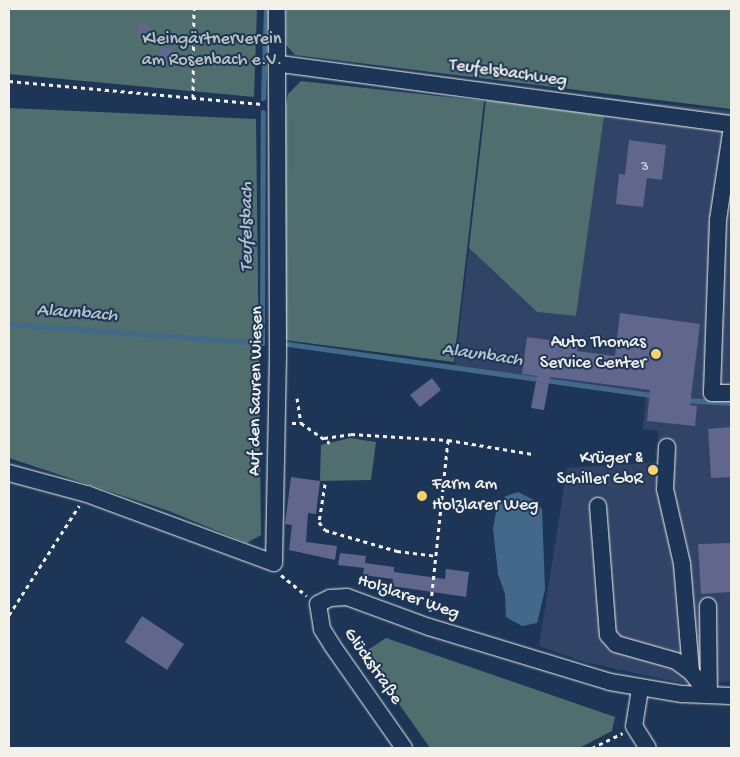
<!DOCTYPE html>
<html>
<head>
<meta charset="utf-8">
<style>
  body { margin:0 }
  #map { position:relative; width:740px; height:757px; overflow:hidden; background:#1d3557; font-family:"Gochi Hand",sans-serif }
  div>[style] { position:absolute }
  .built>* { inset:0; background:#314467 }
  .green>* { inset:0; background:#506e6d }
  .water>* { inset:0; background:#42698a }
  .stream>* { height:5px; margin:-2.5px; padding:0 2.5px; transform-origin:2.5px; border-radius:2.5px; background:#42698a }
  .building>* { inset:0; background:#61668c }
  .path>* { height:3px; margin-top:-1.5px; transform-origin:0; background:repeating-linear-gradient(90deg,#f4f1e8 0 4px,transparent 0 8px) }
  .roads { filter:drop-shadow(0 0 1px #f4f1e8) drop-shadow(0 0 1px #f4f1e8) }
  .minor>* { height:16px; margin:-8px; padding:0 8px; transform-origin:8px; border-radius:8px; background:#1d3557 }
  .dots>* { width:14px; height:14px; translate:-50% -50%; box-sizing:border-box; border:2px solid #1d3557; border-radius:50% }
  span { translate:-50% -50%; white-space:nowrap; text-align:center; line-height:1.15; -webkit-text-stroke:4px #1d3557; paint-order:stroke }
  .number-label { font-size:15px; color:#cfced1 }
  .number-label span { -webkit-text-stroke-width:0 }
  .park-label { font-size:18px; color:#bbc3bd }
  .street-label { font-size:18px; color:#f4f1e8 }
  .poi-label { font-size:18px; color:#f4f1e8 }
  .right { translate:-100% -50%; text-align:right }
  .left { translate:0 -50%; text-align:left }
  .water-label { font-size:19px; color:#b6c1c7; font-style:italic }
  .frame { position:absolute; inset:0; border:10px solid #f4f1e8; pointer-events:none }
</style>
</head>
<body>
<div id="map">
  <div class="built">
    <i style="clip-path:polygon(606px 98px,731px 111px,731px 681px,691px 685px,584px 662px,539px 646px,567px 468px,658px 462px,658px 431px,643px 429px,646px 393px,455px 366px,469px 248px,537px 312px,576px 316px)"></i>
  </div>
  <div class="green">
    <i style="clip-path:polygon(9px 9px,257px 9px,254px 97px,9px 74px)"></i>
    <i style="clip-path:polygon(286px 9px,731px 9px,731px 109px,295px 55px,286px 45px)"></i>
    <i style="clip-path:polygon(301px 81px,484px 101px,454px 362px,284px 340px,286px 106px,288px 94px)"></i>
    <i style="clip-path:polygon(486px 100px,604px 116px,576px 316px,537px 312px,469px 248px)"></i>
    <i style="clip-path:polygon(9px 108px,256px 119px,261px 535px,247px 543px,169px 511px,9px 458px)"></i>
    <i style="clip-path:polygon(350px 438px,376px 442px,371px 480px,320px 481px,321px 445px)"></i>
    <i style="clip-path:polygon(386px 638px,615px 717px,612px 731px,579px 748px,430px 748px,363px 653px)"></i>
  </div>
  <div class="water">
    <i style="clip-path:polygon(518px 492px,536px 501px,542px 509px,545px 590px,537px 623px,522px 626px,506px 617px,505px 594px,498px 574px,493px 529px,497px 506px,506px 496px)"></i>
  </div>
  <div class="stream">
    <i style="left:263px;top:98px;width:89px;rotate:-88.1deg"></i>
    <i style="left:9px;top:324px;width:254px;rotate:4.3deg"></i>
    <i style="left:262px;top:343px;width:231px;rotate:-89.8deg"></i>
    <i style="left:288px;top:344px;width:372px;rotate:8deg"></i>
    <i style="left:684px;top:400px;width:47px;rotate:3.7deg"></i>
  </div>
  <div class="building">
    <i style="clip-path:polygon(138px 24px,150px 25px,149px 37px,137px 36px)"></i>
    <i style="clip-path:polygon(160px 47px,172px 48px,171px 60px,159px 59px)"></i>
    <i style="clip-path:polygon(629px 140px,666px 145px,662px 180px,647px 178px,643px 207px,616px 204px,619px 174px,625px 175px)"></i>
    <i style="clip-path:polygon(620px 313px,700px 324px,690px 405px,697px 406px,695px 426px,647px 421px,650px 390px,574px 380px,550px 377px,544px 410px,531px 408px,537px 376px,522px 374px,527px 337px,578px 344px,577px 351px,615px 356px)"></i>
    <i style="clip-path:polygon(432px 378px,441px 390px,420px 407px,410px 395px)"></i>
    <i style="clip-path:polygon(731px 427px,731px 477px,711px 478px,708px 429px)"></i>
    <i style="clip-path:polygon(291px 477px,320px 481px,316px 514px,308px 513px,306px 542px,337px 546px,335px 560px,289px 550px,292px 525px,285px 524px)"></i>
    <i style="clip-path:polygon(731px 543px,731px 592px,701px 594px,698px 544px)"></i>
    <i style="clip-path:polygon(340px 553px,366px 556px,365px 563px,394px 567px,394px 572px,445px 579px,446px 569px,469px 572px,466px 597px,392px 586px,393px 579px,363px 575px,364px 568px,338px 565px)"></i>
    <i style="clip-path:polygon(142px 616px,184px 644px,167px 670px,125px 642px)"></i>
  </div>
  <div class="path">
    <i style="left:9px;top:81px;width:254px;rotate:5.2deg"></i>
    <i style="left:193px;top:98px;width:89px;rotate:-89.4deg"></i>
    <i style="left:297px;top:398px;width:25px;rotate:81deg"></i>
    <i style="left:292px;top:423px;width:9px"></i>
    <i style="left:301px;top:423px;width:35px;rotate:35deg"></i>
    <i style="left:324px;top:438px;width:27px;rotate:-8deg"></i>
    <i style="left:351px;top:434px;width:97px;rotate:3.5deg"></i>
    <i style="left:448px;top:440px;width:172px;rotate:96deg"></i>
    <i style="left:448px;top:440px;width:86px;rotate:9.4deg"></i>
    <i style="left:325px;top:484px;width:38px;rotate:99deg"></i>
    <i style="left:319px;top:522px;width:10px;rotate:53deg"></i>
    <i style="left:325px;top:530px;width:75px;rotate:16.3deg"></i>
    <i style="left:397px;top:551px;width:38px;rotate:7deg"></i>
    <i style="left:281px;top:575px;width:33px;rotate:39deg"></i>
    <i style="left:9px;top:615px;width:130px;rotate:-57.3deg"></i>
    <i style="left:592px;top:748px;width:34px;rotate:-26deg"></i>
  </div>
  <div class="roads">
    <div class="minor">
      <i style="left:280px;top:64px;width:455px;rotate:7.6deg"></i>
      <i style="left:731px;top:133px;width:88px;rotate:98.5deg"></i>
      <i style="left:718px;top:220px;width:173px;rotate:92deg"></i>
      <i style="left:712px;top:393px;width:19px"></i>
      <i style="left:667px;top:447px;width:42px;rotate:92.7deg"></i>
      <i style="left:665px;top:489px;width:77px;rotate:77.2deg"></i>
      <i style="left:682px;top:564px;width:108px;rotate:85.2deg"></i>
      <i style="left:9px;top:473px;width:81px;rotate:15.1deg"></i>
      <i style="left:87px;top:494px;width:199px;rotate:20.3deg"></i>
      <i style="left:274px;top:563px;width:209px;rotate:-88.9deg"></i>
      <i style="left:278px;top:354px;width:345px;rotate:-90.2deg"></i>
      <i style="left:598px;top:506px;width:129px;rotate:85.6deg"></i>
      <i style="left:608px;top:635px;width:12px;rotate:48deg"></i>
      <i style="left:616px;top:644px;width:62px;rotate:15.8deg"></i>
      <i style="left:676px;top:661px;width:19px;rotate:36deg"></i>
      <i style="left:691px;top:672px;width:29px;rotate:52deg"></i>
      <i style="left:708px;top:606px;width:89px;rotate:89.4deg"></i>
      <i style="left:640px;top:689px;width:37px;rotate:99deg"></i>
      <i style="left:634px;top:726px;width:26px;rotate:58deg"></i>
      <i style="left:404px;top:748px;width:126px;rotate:-125deg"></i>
      <i style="left:332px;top:645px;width:19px;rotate:-122deg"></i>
      <i style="left:322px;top:629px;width:25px;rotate:-99deg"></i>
      <i style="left:318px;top:604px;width:13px;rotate:-27deg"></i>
      <i style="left:330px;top:598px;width:17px;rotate:-3deg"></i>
      <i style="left:347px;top:597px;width:87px;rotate:20.1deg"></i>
      <i style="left:429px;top:627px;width:189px;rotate:16.9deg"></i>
      <i style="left:610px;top:682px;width:73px;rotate:9.5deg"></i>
      <i style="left:682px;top:694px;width:49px;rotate:2.3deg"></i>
    </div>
  </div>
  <div class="dots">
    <i style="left:656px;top:354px;background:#ffd166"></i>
    <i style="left:653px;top:470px;background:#ffd166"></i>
    <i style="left:422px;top:496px;background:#ffd166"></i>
  </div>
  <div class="number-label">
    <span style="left:645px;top:168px">3</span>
  </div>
  <div class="park-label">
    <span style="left:212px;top:51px">Kleingärtnerverein<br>am Rosenbach e.V.</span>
  </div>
  <div class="street-label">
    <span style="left:508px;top:74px;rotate:8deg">Teufelsbachweg</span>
    <span style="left:257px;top:391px;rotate:-89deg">Auf den Sauren Wiesen</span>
    <span style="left:408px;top:598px;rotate:19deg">Holzlarer Weg</span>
    <span style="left:372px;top:667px;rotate:55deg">Glückstraße</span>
  </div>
  <div class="poi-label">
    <span class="right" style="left:646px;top:354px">Auto Thomas<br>Service Center</span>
    <span class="right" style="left:643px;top:470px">Krüger &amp;<br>Schiller GbR</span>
    <span class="left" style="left:432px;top:496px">Farm am<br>Holzlarer Weg</span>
  </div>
  <div class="water-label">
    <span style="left:248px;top:227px;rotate:-90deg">Teufelsbach</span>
    <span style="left:77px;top:314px;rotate:4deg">Alaunbach</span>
    <span style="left:482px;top:356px;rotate:8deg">Alaunbach</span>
  </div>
  <div class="frame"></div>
</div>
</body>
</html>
